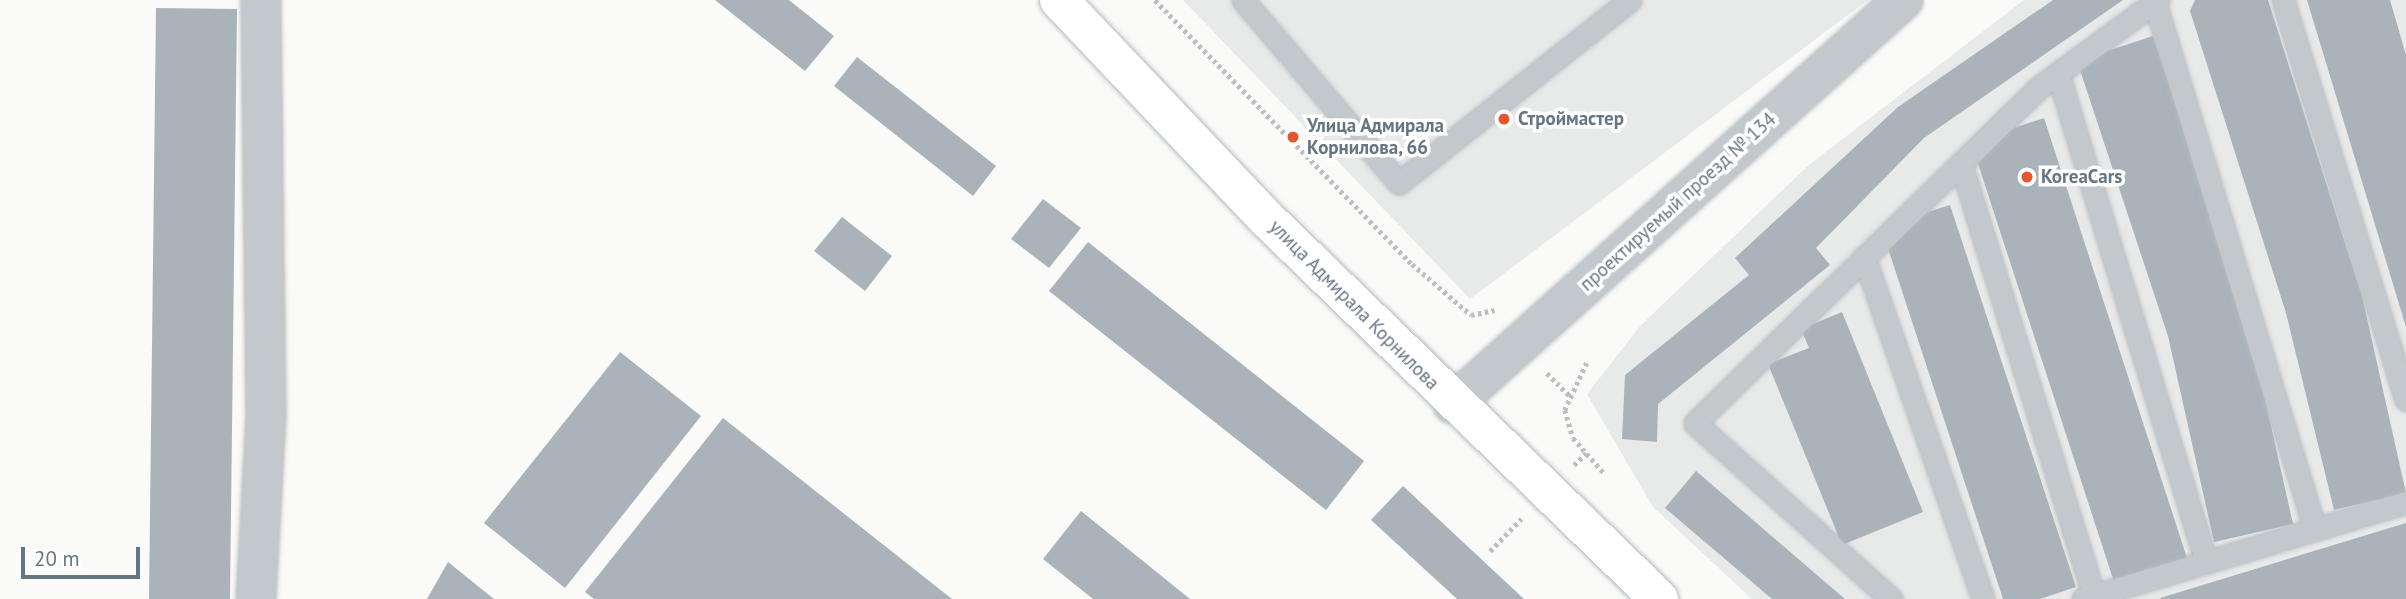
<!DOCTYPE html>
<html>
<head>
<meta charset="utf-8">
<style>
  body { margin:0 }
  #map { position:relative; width:2406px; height:599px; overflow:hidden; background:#fafaf8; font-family:"PT Sans",sans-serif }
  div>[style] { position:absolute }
  .built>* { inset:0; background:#e8e9e9 }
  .building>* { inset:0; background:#aab3b9 }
  .path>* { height:4.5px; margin-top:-2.25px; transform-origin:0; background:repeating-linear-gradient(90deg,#bbbfc2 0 3.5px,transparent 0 7px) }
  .roads { filter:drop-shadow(0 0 2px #b3babf) drop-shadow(0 0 2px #b3babf) }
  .service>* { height:21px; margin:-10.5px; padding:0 10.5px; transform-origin:10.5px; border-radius:10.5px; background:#c3c8cc }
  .minor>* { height:38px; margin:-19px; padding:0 19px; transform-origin:19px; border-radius:19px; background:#c3c8cc }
  .tertiary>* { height:38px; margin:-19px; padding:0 19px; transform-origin:19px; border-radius:19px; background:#c3c8cc }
  .secondary>* { height:38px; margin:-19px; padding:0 19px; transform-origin:19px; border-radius:19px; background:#fff }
  .dots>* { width:19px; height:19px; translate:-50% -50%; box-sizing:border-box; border:4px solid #fff; border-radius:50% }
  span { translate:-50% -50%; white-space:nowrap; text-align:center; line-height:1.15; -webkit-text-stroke:7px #fff; paint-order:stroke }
  .poi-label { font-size:19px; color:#657683; font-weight:700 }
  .left { translate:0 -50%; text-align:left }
  .street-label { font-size:19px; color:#657683 }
  .scale { position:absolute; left:21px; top:547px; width:119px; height:32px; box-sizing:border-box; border:4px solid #657683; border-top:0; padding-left:9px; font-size:21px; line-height:24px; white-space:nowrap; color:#657683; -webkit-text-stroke:5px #fff; paint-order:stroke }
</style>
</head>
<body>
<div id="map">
  <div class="built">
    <i style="clip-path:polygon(1183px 0,1868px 0,1470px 299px)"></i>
    <i style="clip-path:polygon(2024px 0,2406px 0,2406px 599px,1752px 599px,1653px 507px,1587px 394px,1641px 325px,1810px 164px)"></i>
  </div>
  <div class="building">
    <i style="clip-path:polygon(715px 0,789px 0,834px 36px,805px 71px)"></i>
    <i style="clip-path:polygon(2053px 0,2123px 0,1924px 138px,1816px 248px,1830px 265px,1658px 404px,1657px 442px,1622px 439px,1625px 375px,1749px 275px,1735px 258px,1898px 107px)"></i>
    <i style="clip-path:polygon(2195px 0,2268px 0,2362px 296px,2406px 493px,2334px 510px,2286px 313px,2190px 11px)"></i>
    <i style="clip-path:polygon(2307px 0,2390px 0,2406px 55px,2406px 327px)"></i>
    <i style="clip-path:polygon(156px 8px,237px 9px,230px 599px,149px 599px)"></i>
    <i style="clip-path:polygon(2153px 36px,2250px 332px,2293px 524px,2214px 542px,2168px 336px,2077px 61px)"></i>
    <i style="clip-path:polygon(857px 57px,996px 166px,973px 196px,834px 86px)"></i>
    <i style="clip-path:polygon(2044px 118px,2187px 558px,2114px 582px,1971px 142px)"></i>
    <i style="clip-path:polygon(1043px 199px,1081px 228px,1049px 268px,1011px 239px)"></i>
    <i style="clip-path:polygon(1950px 205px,2076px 587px,2040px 599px,2003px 599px,1881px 227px)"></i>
    <i style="clip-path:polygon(842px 217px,892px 256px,865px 291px,814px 251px)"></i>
    <i style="clip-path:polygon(1088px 242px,1364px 461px,1326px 510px,1049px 291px)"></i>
    <i style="clip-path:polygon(1842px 312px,1923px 512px,1842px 545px,1768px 364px,1809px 348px,1801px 329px)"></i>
    <i style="clip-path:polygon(620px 352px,701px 416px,565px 588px,484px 523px)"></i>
    <i style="clip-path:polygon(723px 418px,952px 599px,594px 599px,585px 592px)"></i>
    <i style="clip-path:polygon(1696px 471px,1845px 599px,1772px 599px,1665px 508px)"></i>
    <i style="clip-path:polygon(1403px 486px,1524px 599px,1457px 599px,1371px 520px)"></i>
    <i style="clip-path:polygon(1081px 511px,1190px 599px,1093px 599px,1043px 559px)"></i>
    <i style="clip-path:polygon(2406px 523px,2406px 599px,2161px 599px,2160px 598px)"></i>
    <i style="clip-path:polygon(448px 562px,494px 599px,427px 599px)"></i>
  </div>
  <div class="path">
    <i style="left:1155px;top:0;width:368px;rotate:45.8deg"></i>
    <i style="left:1412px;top:264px;width:78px;rotate:40.8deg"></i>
    <i style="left:1471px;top:315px;width:24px;rotate:-12deg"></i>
    <i style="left:1587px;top:363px;width:52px;rotate:115.1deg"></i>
    <i style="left:1565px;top:410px;width:29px;rotate:74deg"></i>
    <i style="left:1573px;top:438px;width:48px;rotate:48.4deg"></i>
    <i style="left:1547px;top:373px;width:34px;rotate:45deg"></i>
    <i style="left:1574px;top:465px;width:17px;rotate:-45deg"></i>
    <i style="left:1490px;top:551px;width:45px;rotate:-45.9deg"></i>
  </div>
  <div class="roads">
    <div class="service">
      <i style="left:1243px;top:0;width:240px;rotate:49.6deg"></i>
      <i style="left:1399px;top:183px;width:295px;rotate:-38.4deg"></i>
      <i style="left:2283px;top:0;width:418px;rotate:72.9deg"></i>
      <i style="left:2155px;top:3px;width:543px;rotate:73.1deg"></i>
      <i style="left:2058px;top:74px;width:510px;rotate:73.13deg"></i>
      <i style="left:1961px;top:164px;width:452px;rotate:72.9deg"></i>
      <i style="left:1864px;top:257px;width:362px;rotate:70.8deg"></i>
      <i style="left:1891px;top:599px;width:263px;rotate:-138.1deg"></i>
      <i style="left:1695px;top:423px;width:479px;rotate:-44.3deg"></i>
      <i style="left:2038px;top:88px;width:149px;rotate:-36.3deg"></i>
      <i style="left:2083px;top:599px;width:337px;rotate:-16.7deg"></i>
    </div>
    <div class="minor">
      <i style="left:256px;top:599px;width:183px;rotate:-86.9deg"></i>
      <i style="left:266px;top:416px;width:416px;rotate:-90.7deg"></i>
    </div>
    <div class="tertiary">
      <i style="left:1453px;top:404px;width:605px;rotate:-41.92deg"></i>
    </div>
    <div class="secondary">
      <i style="left:1059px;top:0;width:305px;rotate:46.5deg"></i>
      <i style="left:1269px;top:221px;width:543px;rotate:44.1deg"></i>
    </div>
  </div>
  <div class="dots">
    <i style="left:1504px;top:119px;background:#e4572e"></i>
    <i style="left:1293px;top:137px;background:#e4572e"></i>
    <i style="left:2027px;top:177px;background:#e4572e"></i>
  </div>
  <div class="poi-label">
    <span class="left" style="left:1518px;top:119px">Строймастер</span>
    <span class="left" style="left:1307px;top:137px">Улица Адмирала<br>Корнилова, 66</span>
    <span class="left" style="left:2041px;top:177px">KoreaCars</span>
  </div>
  <div class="street-label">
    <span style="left:1678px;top:202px;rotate:-42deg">проектируемый проезд № 134</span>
    <span style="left:1354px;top:305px;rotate:45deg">улица Адмирала Корнилова</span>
  </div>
  <div class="scale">20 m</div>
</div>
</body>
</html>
